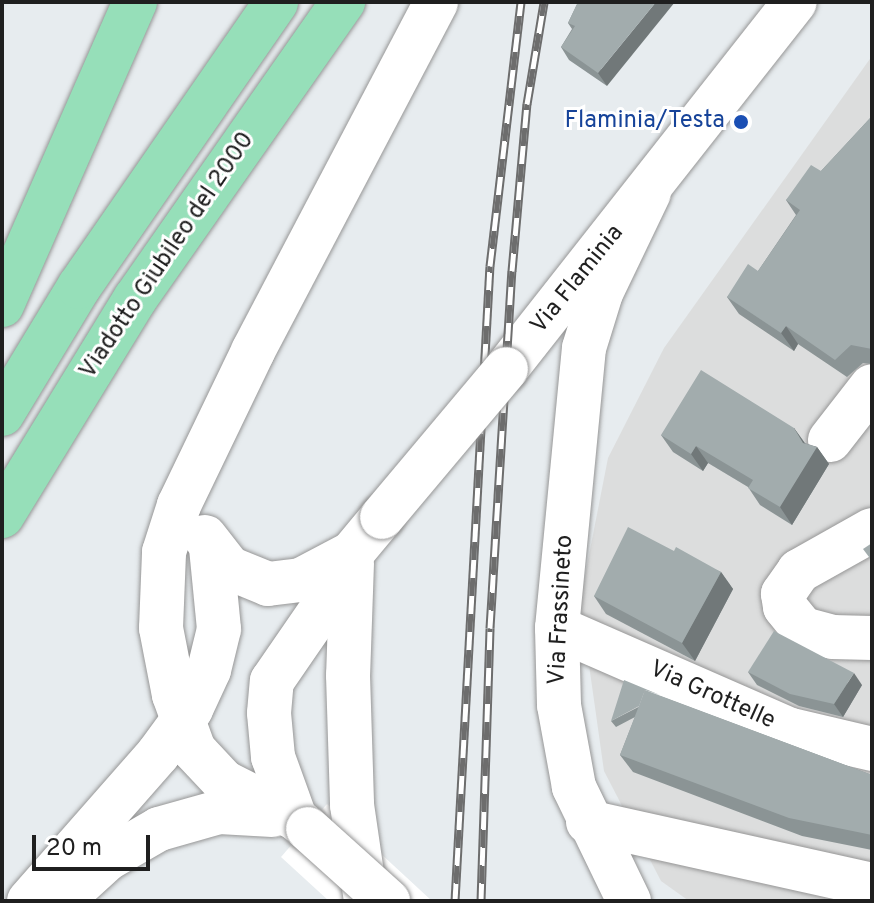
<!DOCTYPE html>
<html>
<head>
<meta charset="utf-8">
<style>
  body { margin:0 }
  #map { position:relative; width:874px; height:903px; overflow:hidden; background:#e7ecef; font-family:Overpass,sans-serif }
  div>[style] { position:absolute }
  .residential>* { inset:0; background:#dcdddd }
  .pier>* { inset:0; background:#fff }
  .roads { filter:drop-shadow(0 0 2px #969696) drop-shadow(0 0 2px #969696) }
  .minor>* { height:44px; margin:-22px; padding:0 22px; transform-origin:22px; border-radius:22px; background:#fff }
  .highway>* { height:44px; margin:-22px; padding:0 22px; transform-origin:22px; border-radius:22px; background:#96dfb9 }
  .rail>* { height:9px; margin-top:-4.5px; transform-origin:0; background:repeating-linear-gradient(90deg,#fff 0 18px,#6d6d6d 0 36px); box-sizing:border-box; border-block:2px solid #6d6d6d }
  .bridges { filter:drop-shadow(0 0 2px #969696) drop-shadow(0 0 2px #969696) }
  .minor-bridge>* { height:44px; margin:-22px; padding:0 22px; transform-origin:22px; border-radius:22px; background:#fff }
  .wall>* { inset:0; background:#8b9495 }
  .shaded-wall>* { inset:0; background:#717879 }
  .building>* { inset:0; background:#a2acad }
  .dots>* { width:22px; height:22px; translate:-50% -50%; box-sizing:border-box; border:4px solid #fff; border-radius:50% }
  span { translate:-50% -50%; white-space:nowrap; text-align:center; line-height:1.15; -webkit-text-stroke:6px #fff; paint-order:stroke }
  .transit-label { font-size:24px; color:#164399 }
  .right { translate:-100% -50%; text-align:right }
  .street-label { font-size:24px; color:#1f1f1f }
  .frame { position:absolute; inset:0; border:4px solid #1f1f1f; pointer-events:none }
  .scale { position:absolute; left:32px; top:835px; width:118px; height:36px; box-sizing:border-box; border:4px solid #1f1f1f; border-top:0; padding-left:10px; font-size:24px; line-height:28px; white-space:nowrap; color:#1f1f1f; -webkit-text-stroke:6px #fff; paint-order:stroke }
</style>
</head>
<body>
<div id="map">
  <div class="residential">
    <i style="clip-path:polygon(872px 56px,872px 901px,689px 901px,661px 881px,604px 771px,580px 601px,608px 458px,664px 348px)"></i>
  </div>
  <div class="pier">
    <i style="clip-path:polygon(327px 804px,432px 901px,329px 901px,281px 857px)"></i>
  </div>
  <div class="roads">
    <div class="minor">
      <i style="left:506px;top:369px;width:467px;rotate:-51.8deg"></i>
      <i style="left:830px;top:440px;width:68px;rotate:-52.1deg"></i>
      <i style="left:872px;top:530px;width:84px;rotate:150.7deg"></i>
      <i style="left:799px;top:571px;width:28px;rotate:125deg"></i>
      <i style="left:783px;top:594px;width:13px;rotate:81deg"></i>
      <i style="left:785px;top:607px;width:28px;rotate:51deg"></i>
      <i style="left:803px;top:629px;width:30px;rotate:15deg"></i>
      <i style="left:832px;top:637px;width:40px;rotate:1.4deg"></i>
      <i style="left:205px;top:537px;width:39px;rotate:52deg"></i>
      <i style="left:229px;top:568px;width:42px;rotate:22.3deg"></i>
      <i style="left:268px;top:584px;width:33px;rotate:-7deg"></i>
      <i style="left:301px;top:580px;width:58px;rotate:-27.9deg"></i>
      <i style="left:352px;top:563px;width:112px;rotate:92deg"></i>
      <i style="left:348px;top:675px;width:130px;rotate:88.2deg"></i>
      <i style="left:352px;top:805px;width:97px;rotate:81.7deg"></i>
      <i style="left:557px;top:628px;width:255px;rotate:23.6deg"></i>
      <i style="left:791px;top:730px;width:83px;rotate:13.2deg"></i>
      <i style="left:295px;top:818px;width:80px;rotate:-153.1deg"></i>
      <i style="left:224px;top:782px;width:44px;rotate:-133.2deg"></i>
      <i style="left:194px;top:750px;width:59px;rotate:-110deg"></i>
      <i style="left:174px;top:695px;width:68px;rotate:-101deg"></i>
      <i style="left:161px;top:628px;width:76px;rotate:-87.7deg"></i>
      <i style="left:164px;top:552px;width:49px;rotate:-72.3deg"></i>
      <i style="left:179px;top:505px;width:171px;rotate:-64.3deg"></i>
      <i style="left:253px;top:351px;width:394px;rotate:-62.3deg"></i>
      <i style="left:588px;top:822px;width:291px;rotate:12.5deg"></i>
      <i style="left:306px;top:827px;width:14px;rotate:-141deg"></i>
      <i style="left:295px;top:818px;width:65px;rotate:-109.8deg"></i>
      <i style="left:273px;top:757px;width:44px;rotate:-95.2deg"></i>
      <i style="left:269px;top:713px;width:32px;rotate:-85deg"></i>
      <i style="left:272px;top:681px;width:113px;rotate:-55.5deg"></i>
      <i style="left:336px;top:588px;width:38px;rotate:-65deg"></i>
      <i style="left:352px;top:553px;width:47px;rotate:-50.2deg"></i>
      <i style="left:29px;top:901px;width:196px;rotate:-48.7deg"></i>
      <i style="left:158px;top:754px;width:56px;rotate:-53.7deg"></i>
      <i style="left:191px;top:709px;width:43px;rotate:-65.2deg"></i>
      <i style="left:209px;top:670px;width:42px;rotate:-76.3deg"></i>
      <i style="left:219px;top:629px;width:81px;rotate:-95.6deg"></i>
      <i style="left:61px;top:901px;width:62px;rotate:-42.4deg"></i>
      <i style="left:107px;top:859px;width:60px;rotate:-30deg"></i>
      <i style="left:159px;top:829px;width:62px;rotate:-15.8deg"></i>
      <i style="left:219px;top:812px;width:54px;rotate:3.2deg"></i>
      <i style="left:629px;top:901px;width:127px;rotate:-115.8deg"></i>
      <i style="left:574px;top:787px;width:83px;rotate:-100.4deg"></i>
      <i style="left:559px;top:705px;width:77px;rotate:-91.5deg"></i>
      <i style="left:557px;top:628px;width:281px;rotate:-84.5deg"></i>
      <i style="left:584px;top:348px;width:58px;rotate:-72.8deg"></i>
      <i style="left:601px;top:293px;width:111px;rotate:-64.4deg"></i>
    </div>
    <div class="highway">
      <i style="left:2px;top:305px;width:331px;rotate:-66.3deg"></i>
      <i style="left:2px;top:414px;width:149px;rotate:-58.8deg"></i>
      <i style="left:79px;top:287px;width:346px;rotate:-55.3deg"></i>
      <i style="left:2px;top:516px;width:255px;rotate:-58.5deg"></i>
      <i style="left:135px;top:299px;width:363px;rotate:-55deg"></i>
    </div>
  </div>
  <div class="rail">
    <i style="left:455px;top:901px;width:636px;rotate:-86.85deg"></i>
    <i style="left:490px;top:266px;width:266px;rotate:-83.3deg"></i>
    <i style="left:481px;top:901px;width:273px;rotate:-88.1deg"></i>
    <i style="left:490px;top:628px;width:358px;rotate:-86.5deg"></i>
    <i style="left:512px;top:271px;width:168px;rotate:-84.9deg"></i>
    <i style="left:527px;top:104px;width:103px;rotate:-80.5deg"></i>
  </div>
  <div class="bridges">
    <div class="minor-bridge">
      <i style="left:382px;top:517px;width:193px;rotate:-50deg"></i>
      <i style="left:308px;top:829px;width:108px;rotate:42deg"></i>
    </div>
  </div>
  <div class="wall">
    <i style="clip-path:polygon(578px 2px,607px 86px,569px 60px,561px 47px,572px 29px,568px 23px)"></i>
    <i style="clip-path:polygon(872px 116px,872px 364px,863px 363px,847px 377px,798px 344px,794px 351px,739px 314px,727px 297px,758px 271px,796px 215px,786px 200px,821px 171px)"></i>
    <i style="clip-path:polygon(794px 428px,805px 443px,817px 447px,829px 464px,792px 525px,760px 505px,748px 487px,708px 463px,703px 471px,673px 452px,661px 435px)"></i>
    <i style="clip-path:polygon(674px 551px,721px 572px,733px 589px,695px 661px,606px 614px,594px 596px)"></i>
    <i style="clip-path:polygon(748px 672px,862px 685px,843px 717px,799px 706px,757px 685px)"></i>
    <i style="clip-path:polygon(660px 696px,872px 775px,872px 850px,802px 836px,633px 772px,620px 755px,635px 717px,616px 727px,611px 721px)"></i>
  </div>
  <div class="shaded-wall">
    <i style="clip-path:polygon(656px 2px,675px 2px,607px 86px,598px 73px)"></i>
    <i style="clip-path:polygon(786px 326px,798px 344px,794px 351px,781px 333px)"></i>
    <i style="clip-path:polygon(794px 428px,806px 445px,817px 447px,829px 464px,792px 525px,780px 507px)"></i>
    <i style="clip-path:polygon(696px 446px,708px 463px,703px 471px,691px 454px)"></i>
    <i style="clip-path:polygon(721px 572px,733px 589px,695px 661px,682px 643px)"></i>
    <i style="clip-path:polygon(854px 673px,862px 685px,843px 717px,834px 704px)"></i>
  </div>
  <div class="building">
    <i style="clip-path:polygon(578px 2px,656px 2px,598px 73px,561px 47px,575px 26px,568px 23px)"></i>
    <i style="clip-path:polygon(872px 116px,872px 349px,851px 345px,835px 360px,786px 326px,781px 333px,727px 297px,748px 264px,758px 271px,800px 210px,786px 200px,811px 165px,821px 171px)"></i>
    <i style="clip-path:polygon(701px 370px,794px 428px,803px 443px,817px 447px,780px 507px,748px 488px,753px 480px,696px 446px,691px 454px,661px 435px)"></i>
    <i style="clip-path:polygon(628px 527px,674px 551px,676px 547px,721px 572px,682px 643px,594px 596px)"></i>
    <i style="clip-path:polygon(872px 543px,872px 561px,863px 549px)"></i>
    <i style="clip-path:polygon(774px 631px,854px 673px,834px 704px,790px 694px,748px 672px)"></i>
    <i style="clip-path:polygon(624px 680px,660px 695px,645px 690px,639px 706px,611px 721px)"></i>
    <i style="clip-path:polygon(645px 690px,872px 775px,872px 835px,789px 818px,620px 755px)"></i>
  </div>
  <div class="dots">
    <i style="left:741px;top:122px;background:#1a4fb4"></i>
  </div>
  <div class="transit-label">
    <span class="right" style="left:725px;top:122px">Flaminia/Testa</span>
  </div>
  <div class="street-label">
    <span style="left:168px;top:256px;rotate:-56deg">Viadotto Giubileo del 2000</span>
    <span style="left:578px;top:280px;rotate:-51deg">Via Flaminia</span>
    <span style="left:562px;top:610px;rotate:-87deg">Via Frassineto</span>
    <span style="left:712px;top:696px;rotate:24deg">Via Grottelle</span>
  </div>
  <div class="frame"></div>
  <div class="scale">20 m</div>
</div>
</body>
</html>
